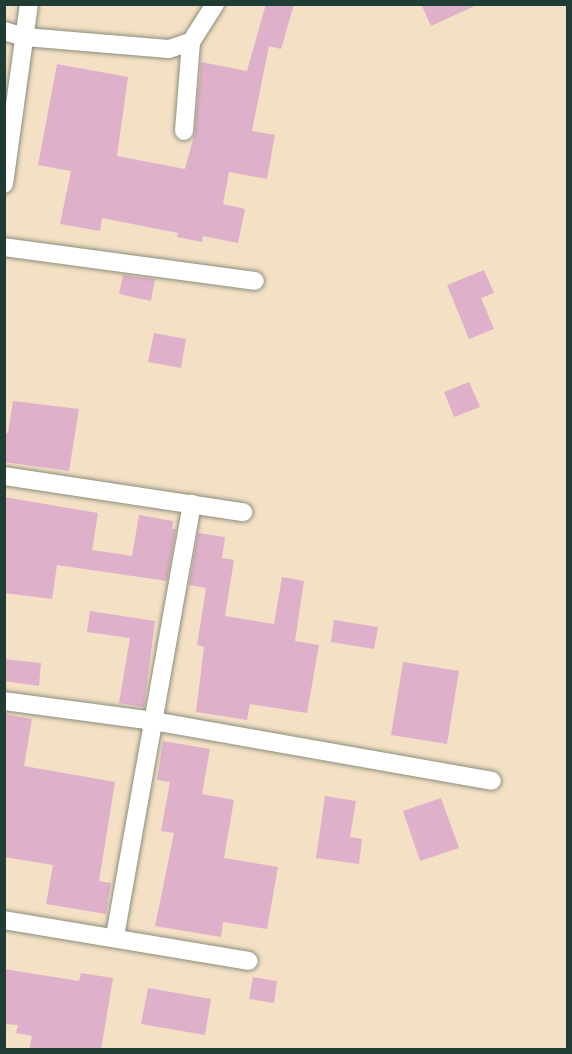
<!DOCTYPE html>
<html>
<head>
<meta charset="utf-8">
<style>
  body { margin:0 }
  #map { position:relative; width:572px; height:1054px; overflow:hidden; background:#f4e0c5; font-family:"Balsamiq Sans",sans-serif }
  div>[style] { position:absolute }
  .building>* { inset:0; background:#dfb0ca }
  .roads { filter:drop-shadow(0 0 2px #8a8e7c) drop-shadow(0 0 2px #8a8e7c) }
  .street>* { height:18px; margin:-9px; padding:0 9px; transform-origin:9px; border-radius:9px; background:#fff }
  span { translate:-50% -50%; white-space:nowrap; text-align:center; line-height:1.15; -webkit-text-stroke:4.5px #fdfcf7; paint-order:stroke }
  .frame { position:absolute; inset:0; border:6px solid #1f3d34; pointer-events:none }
</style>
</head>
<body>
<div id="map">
  <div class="building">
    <i style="clip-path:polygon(266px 4px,294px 4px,281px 49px,269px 46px,252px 131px,275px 135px,267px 179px,229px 172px,223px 204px,245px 209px,238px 243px,203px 236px,202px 242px,177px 237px,178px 233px,102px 218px,100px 231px,60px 224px,71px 171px,38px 165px,57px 64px,128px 77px,117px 156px,185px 169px,195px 132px,201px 62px,247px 71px)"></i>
    <i style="clip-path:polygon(421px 4px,479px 4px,431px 26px)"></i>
    <i style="clip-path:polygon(484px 270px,494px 293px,481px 298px,494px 329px,469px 339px,447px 285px)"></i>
    <i style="clip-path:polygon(123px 275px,155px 279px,151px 301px,119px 294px)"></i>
    <i style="clip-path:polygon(154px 333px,186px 339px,181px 368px,148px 362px)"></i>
    <i style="clip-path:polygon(469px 382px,480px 407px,454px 417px,444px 392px)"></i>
    <i style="clip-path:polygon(13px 401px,79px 409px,69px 471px,4px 462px,4px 432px,8px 433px)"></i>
    <i style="clip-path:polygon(4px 497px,98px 513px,92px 550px,132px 556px,139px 515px,173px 521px,172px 529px,176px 529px,167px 581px,57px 565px,52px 599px,4px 593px)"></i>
    <i style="clip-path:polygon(198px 533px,225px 537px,222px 558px,234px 560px,225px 616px,274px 624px,282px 577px,304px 581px,295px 641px,319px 645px,307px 713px,250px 704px,247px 720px,196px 712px,204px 647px,197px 645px,206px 588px,189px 585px)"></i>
    <i style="clip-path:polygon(90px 611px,155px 621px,144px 707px,119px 703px,130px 638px,87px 632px)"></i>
    <i style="clip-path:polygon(334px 620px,378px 627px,374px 649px,331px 642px)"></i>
    <i style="clip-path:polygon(4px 659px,41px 663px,39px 686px,4px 681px)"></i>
    <i style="clip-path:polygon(403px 662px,459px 671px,447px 744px,391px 735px)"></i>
    <i style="clip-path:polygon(4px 714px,32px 719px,24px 766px,115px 782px,99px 881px,111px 883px,106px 914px,46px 904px,53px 865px,4px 857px)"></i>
    <i style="clip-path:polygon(163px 741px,210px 749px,202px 794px,234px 800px,224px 858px,278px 867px,267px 929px,223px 922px,221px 937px,155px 926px,174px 833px,161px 831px,170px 782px,157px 780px)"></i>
    <i style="clip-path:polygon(325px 796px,356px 801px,350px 837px,362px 839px,359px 864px,316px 858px)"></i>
    <i style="clip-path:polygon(441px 798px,459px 848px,420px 861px,403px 811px)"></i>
    <i style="clip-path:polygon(4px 969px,79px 981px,81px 973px,113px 978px,101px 1050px,29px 1050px,32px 1036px,16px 1033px,18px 1025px,4px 1024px)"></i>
    <i style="clip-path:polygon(253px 977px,277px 981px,274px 1003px,249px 999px)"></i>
    <i style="clip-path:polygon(148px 988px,211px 999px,205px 1035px,141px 1024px)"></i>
  </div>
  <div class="roads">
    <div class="street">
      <i style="left:4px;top:31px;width:22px;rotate:16deg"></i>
      <i style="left:25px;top:37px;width:144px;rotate:4.8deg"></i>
      <i style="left:169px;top:49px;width:23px;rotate:-18deg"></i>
      <i style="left:191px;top:42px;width:45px;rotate:-57.7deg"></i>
      <i style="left:184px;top:131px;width:89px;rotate:-85.5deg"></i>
      <i style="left:4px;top:184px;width:182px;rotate:-82.1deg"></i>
      <i style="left:4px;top:247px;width:253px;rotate:7.7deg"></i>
      <i style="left:4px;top:476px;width:242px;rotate:8.6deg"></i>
      <i style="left:4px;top:701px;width:150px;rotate:7.6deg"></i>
      <i style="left:153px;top:721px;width:344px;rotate:10deg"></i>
      <i style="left:4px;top:920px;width:248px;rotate:9.5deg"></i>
      <i style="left:115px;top:936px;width:439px;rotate:-79.9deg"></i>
    </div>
  </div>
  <div class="frame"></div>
</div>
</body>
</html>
